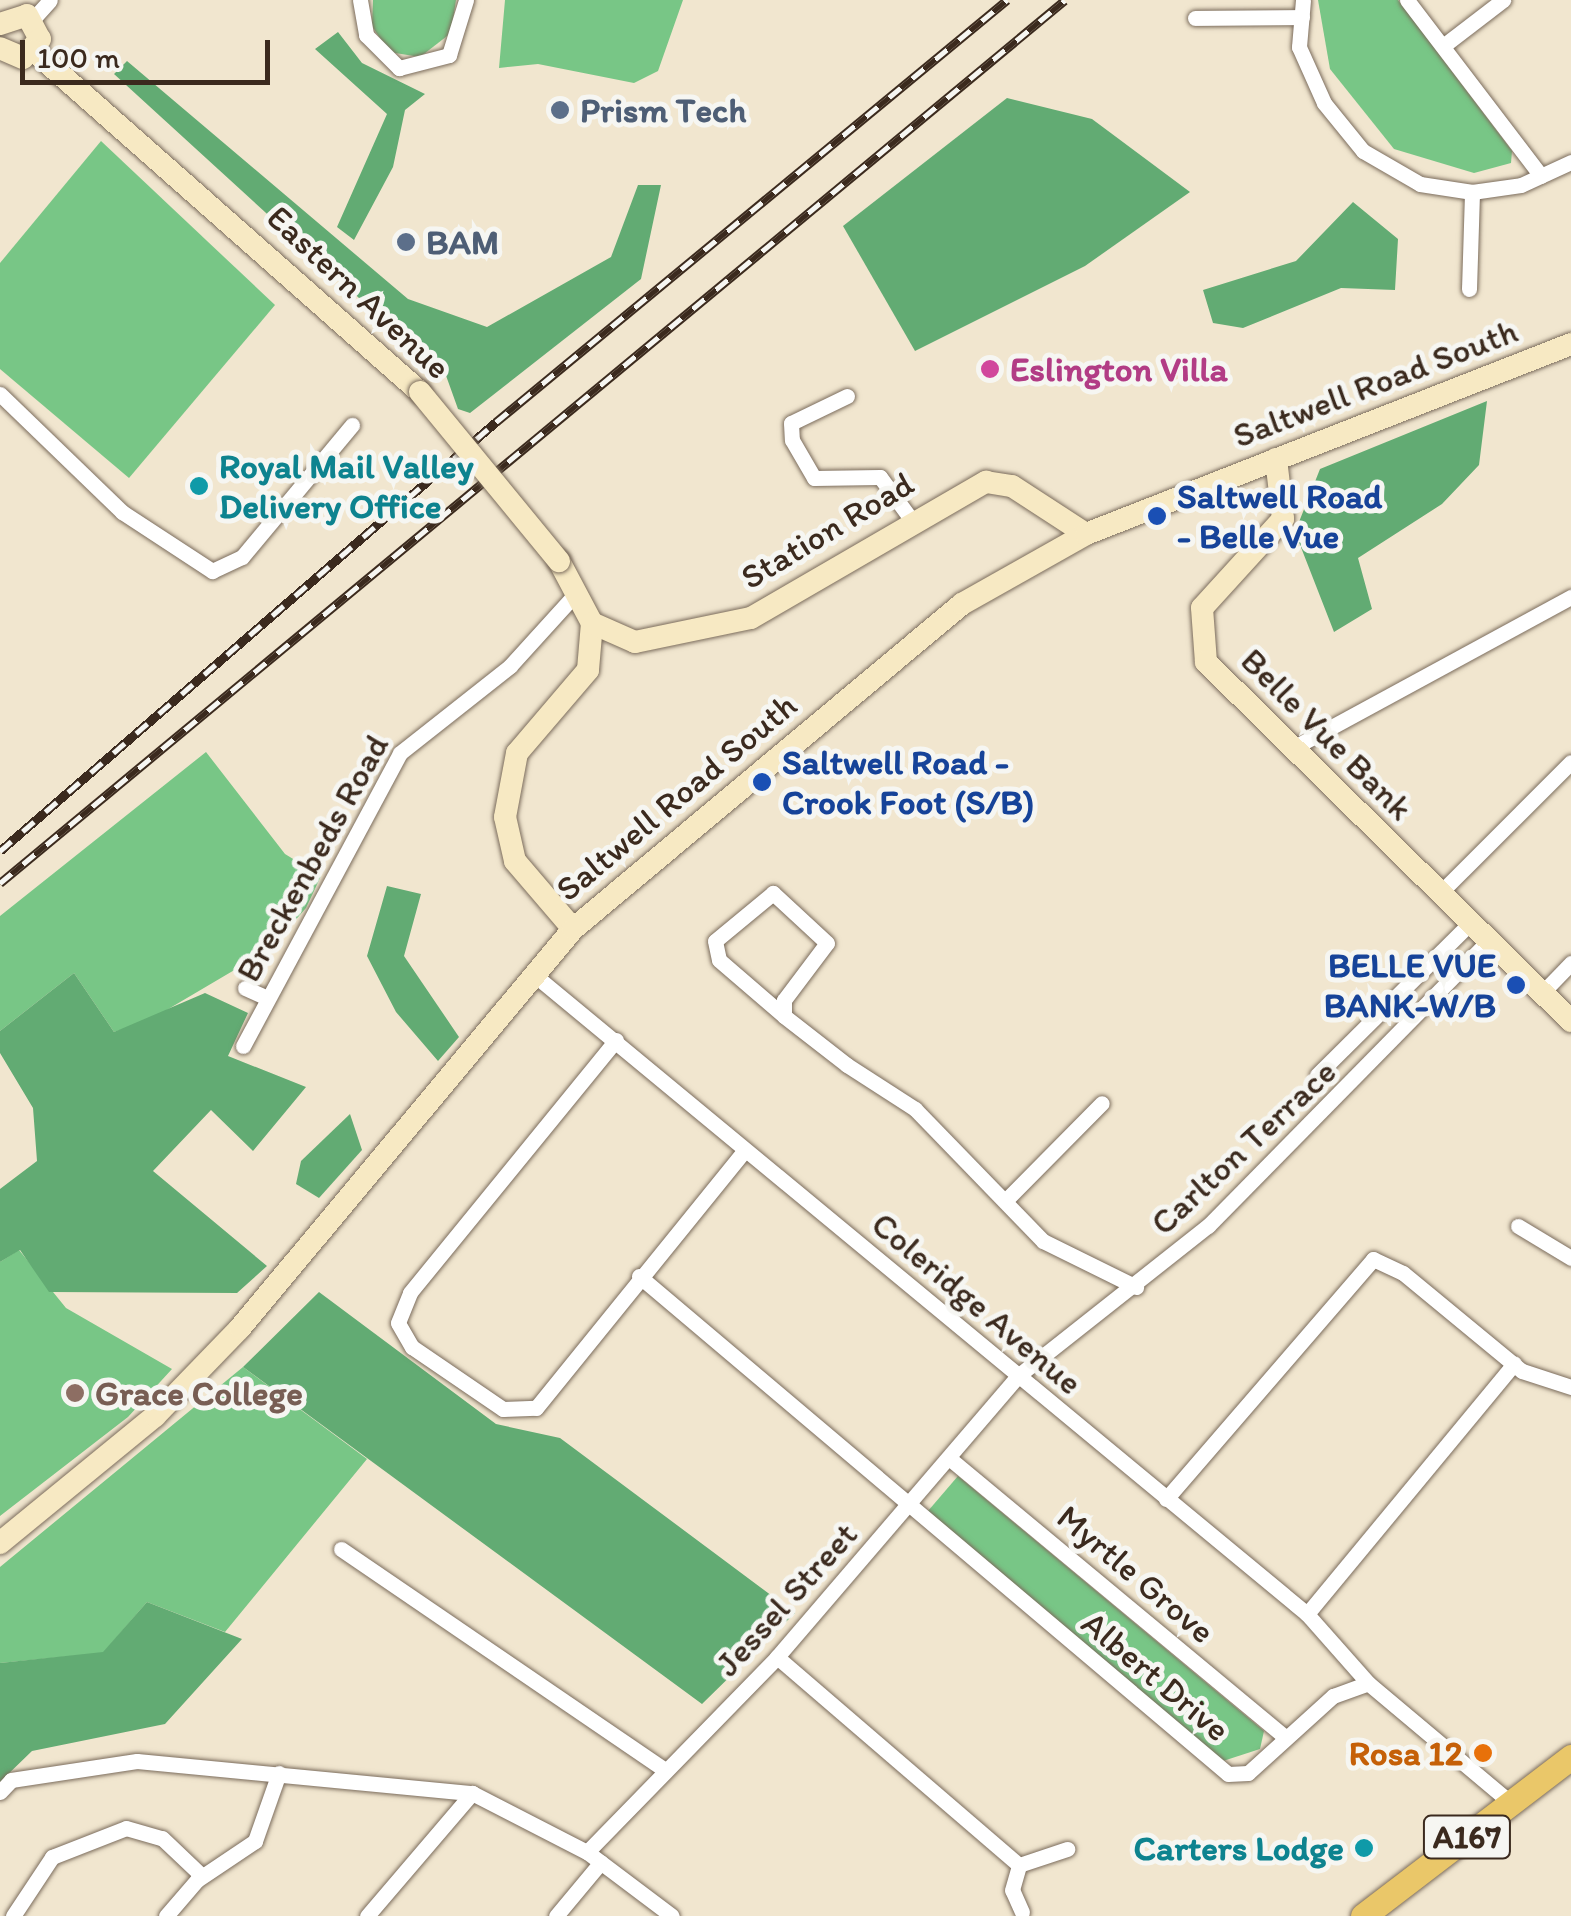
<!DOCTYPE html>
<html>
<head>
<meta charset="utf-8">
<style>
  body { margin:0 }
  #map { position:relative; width:1571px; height:1916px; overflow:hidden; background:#f1e6cf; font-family:Itim,sans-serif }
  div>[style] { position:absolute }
  .green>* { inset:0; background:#78c686 }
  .forest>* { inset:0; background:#62ab73 }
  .roads { filter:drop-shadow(0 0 2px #7b6c5c) drop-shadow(0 0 2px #7b6c5c) }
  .street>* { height:15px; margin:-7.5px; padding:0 7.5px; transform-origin:7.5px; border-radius:7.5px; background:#fff }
  .secondary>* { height:22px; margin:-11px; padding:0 11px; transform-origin:11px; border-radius:11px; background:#f7e9c3 }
  .primary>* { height:25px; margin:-12.5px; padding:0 12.5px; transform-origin:12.5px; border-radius:12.5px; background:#eac769 }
  .rail>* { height:9px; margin-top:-4.5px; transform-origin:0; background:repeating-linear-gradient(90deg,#f6f6f2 0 15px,#3b2a1e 0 30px); box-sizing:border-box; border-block:2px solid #3b2a1e }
  .bridges { filter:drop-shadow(0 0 2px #7b6c5c) drop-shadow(0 0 2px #7b6c5c) }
  .secondary-bridge>* { height:22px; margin:-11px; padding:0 11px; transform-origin:11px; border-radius:11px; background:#f7e9c3 }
  .dots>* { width:28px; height:28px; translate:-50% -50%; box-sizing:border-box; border:5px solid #f6f6f2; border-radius:50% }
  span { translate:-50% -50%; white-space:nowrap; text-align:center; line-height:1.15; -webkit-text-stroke:10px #f6f6f2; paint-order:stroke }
  .shield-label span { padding:2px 8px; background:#f6f6f2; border:2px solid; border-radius:8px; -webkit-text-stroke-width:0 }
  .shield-label { font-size:32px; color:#3b2a1e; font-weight:700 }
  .service-label { font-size:35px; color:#4e5e75; font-weight:700 }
  .left { translate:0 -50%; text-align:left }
  .street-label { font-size:35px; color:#3b2a1e }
  .hotel-label { font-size:35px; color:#b23c85; font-weight:700 }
  .culture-label { font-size:35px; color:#0d838f; font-weight:700 }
  .right { translate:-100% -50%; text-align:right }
  .transit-label { font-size:35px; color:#164399; font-weight:700 }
  .education-label { font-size:35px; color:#785e54; font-weight:700 }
  .food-label { font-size:35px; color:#c56008; font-weight:700 }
  .scale { position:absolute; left:20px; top:40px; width:250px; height:45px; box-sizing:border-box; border:5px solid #3b2a1e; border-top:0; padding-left:12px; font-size:30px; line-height:35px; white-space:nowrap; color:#3b2a1e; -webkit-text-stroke:8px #f6f6f2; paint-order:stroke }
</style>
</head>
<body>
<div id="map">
  <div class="green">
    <i style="clip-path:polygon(373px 0,456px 0,451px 33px,420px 57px,389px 52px,372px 26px)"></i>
    <i style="clip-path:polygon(505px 0,683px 0,658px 71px,634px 83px,538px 64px,499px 68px)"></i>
    <i style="clip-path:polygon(1318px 0,1398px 0,1512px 151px,1511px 163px,1474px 173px,1394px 149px,1330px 69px)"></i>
    <i style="clip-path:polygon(101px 141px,275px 305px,129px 478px,0 369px,0 263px)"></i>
    <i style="clip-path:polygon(206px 752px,285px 854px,321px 876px,306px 908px,270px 949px,148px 1021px,114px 1032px,74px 973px,0 1031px,0 916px)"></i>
    <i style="clip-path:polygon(19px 1250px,66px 1308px,172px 1369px,128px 1417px,0 1516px,0 1262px)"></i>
    <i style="clip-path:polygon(243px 1367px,367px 1459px,225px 1632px,147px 1602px,103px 1653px,0 1663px,0 1567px)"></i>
    <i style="clip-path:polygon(958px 1476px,1264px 1731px,1260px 1749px,1223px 1761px,928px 1511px)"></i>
  </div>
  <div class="forest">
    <i style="clip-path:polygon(338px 32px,362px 63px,425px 94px,405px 110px,393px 167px,354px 240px,337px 227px,387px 114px,315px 49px)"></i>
    <i style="clip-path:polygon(127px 61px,408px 299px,487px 327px,611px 257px,638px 185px,661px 185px,641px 279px,470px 413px,458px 409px,444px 370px,411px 332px,394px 330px,114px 74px)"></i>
    <i style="clip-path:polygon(1007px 98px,1092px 119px,1190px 192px,1085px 266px,915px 351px,843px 226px)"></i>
    <i style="clip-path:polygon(1353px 202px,1398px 239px,1395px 290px,1341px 288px,1243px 328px,1213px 323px,1203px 290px,1296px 261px)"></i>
    <i style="clip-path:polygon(1487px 401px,1479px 465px,1442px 504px,1358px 558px,1372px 609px,1334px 632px,1295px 532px,1320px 469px)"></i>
    <i style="clip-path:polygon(387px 886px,421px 894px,404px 956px,459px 1037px,438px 1061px,396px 1012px,367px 956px)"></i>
    <i style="clip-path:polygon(74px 973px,114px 1032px,205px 993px,248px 1013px,228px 1056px,306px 1087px,253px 1151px,211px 1110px,153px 1171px,267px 1266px,237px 1293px,49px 1292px,20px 1250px,0 1262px,0 1189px,37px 1161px,33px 1108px,0 1053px,0 1031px)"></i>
    <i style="clip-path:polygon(350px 1114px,362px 1150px,319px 1198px,296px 1184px,301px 1161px)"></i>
    <i style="clip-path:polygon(319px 1292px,496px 1424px,560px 1438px,795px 1613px,702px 1704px,243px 1367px)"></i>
    <i style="clip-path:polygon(147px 1602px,242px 1639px,165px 1724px,32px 1751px,0 1782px,0 1663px,103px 1652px)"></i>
  </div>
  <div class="roads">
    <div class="street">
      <i style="left:360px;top:0;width:36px;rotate:80deg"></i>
      <i style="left:366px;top:35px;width:47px;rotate:45deg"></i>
      <i style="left:399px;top:68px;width:52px;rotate:-14.6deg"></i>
      <i style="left:449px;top:55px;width:58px;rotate:-72.8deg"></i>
      <i style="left:1303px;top:0;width:47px;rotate:94.9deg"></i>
      <i style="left:1299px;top:47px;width:61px;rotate:65.9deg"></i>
      <i style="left:1324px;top:103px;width:62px;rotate:50.9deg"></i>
      <i style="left:1363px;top:151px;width:66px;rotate:30.1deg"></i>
      <i style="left:1420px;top:184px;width:53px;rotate:8.7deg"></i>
      <i style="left:1472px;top:192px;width:49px;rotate:-8.1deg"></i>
      <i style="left:1521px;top:185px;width:55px;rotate:-24.7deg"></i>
      <i style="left:1407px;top:0;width:221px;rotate:52.7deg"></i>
      <i style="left:1195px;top:18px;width:107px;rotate:-0.5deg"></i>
      <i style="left:33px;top:19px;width:25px;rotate:-48deg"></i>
      <i style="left:1443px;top:46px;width:76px;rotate:-37.5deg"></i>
      <i style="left:1469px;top:289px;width:97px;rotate:-88.2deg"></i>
      <i style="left:0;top:394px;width:170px;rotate:44deg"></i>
      <i style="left:122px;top:512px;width:108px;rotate:33.2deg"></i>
      <i style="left:212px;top:571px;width:33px;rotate:-25deg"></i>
      <i style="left:242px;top:557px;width:172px;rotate:-50.2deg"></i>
      <i style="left:847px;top:396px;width:62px;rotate:154.3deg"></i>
      <i style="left:791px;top:423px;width:17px;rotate:87deg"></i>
      <i style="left:792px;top:440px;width:44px;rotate:59.9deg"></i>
      <i style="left:814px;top:478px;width:66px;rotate:-0.9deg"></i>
      <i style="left:880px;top:477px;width:52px;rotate:53.6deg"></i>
      <i style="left:1291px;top:749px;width:319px;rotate:-28.5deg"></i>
      <i style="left:1440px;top:893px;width:185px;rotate:-45deg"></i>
      <i style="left:538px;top:978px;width:998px;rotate:39.59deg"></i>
      <i style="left:1307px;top:1614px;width:92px;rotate:48.5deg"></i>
      <i style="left:245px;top:988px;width:24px;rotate:24deg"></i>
      <i style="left:1542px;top:993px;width:42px;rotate:-46deg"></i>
      <i style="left:784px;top:1016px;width:16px;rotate:-90deg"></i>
      <i style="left:784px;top:1000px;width:71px;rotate:-53deg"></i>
      <i style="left:827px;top:943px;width:74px;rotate:-137.2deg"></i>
      <i style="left:773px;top:893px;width:75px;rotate:140.4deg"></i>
      <i style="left:715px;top:941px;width:19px;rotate:78deg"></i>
      <i style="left:719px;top:960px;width:86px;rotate:40.7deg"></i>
      <i style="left:784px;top:1016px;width:80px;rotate:37.9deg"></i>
      <i style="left:847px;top:1065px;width:81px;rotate:32.9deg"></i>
      <i style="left:915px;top:1109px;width:184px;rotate:45.9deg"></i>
      <i style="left:1043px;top:1241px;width:104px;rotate:26.3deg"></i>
      <i style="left:616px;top:1040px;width:326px;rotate:129.2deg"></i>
      <i style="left:410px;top:1293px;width:32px;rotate:112deg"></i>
      <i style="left:398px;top:1323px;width:28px;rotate:60deg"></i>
      <i style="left:412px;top:1347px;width:110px;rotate:34.3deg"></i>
      <i style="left:503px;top:1409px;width:33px;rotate:-2deg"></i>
      <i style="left:536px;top:1408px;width:331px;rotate:-51deg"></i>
      <i style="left:243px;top:1046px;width:332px;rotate:-61.8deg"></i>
      <i style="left:400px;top:753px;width:140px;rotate:-38.3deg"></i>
      <i style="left:510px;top:666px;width:101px;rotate:-47.8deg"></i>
      <i style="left:1317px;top:1075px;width:217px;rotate:-44.8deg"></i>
      <i style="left:1006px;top:1200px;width:136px;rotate:-45.3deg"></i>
      <i style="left:1518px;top:1226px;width:62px;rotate:31.1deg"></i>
      <i style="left:639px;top:1276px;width:771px;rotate:40.21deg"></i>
      <i style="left:1228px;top:1774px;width:20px;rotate:-3deg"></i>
      <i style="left:1248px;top:1773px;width:115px;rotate:-42.2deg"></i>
      <i style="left:1333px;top:1696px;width:37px;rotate:-20deg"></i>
      <i style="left:1368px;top:1683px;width:187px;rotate:40deg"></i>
      <i style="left:949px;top:1458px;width:435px;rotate:39.7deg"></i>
      <i style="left:1166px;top:1499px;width:317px;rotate:-49.2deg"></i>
      <i style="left:1373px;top:1259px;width:33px;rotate:25deg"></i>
      <i style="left:1403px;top:1273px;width:154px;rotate:39.5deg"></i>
      <i style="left:1522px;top:1371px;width:52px;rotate:18.1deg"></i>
      <i style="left:341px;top:1549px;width:390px;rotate:34.3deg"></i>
      <i style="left:1307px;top:1614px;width:325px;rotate:-50.4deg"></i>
      <i style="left:777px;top:1657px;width:319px;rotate:40.7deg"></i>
      <i style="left:0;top:1792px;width:16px;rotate:-47deg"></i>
      <i style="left:11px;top:1780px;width:127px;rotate:-8.6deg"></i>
      <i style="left:137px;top:1761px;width:337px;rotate:5.5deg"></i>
      <i style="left:472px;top:1793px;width:129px;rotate:27.2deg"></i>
      <i style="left:587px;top:1852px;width:106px;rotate:37deg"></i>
      <i style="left:587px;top:1852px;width:272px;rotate:-45.7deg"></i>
      <i style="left:777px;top:1657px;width:372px;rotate:-49.4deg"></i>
      <i style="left:1019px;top:1375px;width:241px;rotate:-38.3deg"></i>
      <i style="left:1208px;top:1226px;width:401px;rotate:-45.5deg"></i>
      <i style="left:1022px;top:1912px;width:24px;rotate:-114deg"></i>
      <i style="left:1012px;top:1890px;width:26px;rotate:-74deg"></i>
      <i style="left:1019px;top:1865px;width:51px;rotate:-18.4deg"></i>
      <i style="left:13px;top:1916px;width:71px;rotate:-56.5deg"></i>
      <i style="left:52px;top:1857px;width:79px;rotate:-21.4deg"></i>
      <i style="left:126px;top:1828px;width:37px;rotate:16deg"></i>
      <i style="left:162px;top:1838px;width:55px;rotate:43.5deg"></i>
      <i style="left:166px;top:1916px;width:48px;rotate:-49.3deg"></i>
      <i style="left:197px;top:1880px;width:70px;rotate:-33.9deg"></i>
      <i style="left:255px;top:1841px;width:72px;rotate:-70.6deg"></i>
      <i style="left:367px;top:1916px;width:162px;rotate:-49.5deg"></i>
      <i style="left:556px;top:1916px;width:70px;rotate:-50.2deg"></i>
    </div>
    <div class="secondary">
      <i style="left:0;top:24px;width:28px;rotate:-18deg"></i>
      <i style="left:27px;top:15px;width:27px;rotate:62deg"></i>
      <i style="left:40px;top:39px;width:25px;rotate:132deg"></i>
      <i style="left:23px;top:58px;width:25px;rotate:-157deg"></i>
      <i style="left:34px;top:51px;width:515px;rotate:41.46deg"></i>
      <i style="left:1276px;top:459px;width:60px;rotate:83.3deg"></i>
      <i style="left:1283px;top:519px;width:120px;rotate:132.3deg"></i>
      <i style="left:1202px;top:608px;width:54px;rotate:85.8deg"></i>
      <i style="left:1206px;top:662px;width:512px;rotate:44.53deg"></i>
      <i style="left:559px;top:561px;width:70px;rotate:62deg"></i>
      <i style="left:592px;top:623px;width:47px;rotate:94.9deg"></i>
      <i style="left:588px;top:670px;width:109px;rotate:130.5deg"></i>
      <i style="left:517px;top:753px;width:65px;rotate:100.6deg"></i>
      <i style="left:505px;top:817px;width:45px;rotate:77.2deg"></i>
      <i style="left:515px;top:861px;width:89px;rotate:49.5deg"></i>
      <i style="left:592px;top:623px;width:47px;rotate:23.8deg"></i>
      <i style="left:635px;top:642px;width:118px;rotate:-11.7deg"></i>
      <i style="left:751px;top:618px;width:272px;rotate:-30.1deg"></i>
      <i style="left:986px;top:482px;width:26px;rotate:9deg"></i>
      <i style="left:1012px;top:486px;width:88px;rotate:33deg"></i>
      <i style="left:0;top:1543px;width:200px;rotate:-39.3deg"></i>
      <i style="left:155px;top:1416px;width:122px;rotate:-46deg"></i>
      <i style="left:240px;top:1328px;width:520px;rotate:-50.15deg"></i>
      <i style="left:573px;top:929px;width:507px;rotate:-39.88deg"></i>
      <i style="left:962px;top:604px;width:142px;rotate:-29.4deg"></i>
      <i style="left:1086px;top:534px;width:521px;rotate:-21.39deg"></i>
    </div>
    <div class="primary">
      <i style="left:1363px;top:1916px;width:262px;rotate:-37.4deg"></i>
    </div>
  </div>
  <div class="rail">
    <i style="left:0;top:851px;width:656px;rotate:-40.86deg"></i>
    <i style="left:496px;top:422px;width:663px;rotate:-39.55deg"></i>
    <i style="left:0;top:883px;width:1383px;rotate:-39.66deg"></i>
  </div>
  <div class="bridges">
    <div class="secondary-bridge">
      <i style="left:420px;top:392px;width:219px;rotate:50.6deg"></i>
    </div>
  </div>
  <div class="dots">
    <i style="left:560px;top:110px;background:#5c6f8a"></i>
    <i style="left:406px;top:242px;background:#5c6f8a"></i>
    <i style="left:990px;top:369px;background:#d1479c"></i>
    <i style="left:199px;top:486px;background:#0f9aa8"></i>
    <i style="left:1157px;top:516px;background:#1a4fb4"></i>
    <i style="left:762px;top:782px;background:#1a4fb4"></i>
    <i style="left:1516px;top:985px;background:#1a4fb4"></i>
    <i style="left:75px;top:1393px;background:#8d6e63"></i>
    <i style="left:1483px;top:1753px;background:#e8710a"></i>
    <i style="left:1364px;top:1848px;background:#0f9aa8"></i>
  </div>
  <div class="shield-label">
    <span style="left:1467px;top:1837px">A167</span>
  </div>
  <div class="service-label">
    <span class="left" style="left:580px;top:110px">Prism Tech</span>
    <span class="left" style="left:426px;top:242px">BAM</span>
  </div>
  <div class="street-label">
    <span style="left:359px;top:292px;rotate:43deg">Eastern Avenue</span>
    <span style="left:1375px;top:383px;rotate:-21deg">Saltwell Road South</span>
    <span style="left:827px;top:530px;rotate:-31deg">Station Road</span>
    <span style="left:1327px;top:734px;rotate:45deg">Belle Vue Bank</span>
    <span style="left:676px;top:797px;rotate:-40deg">Saltwell Road South</span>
    <span style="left:312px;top:858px;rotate:-61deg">Breckenbeds Road</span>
    <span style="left:1243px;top:1147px;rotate:-43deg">Carlton Terrace</span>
    <span style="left:977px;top:1303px;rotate:40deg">Coleridge Avenue</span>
    <span style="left:1136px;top:1574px;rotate:40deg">Myrtle Grove</span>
    <span style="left:786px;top:1599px;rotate:-48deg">Jessel Street</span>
    <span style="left:1156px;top:1676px;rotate:40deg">Albert Drive</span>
  </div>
  <div class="hotel-label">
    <span class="left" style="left:1010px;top:369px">Eslington Villa</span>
  </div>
  <div class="culture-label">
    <span class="left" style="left:219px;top:486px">Royal Mail Valley<br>Delivery Office</span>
    <span class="right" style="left:1344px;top:1848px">Carters Lodge</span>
  </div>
  <div class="transit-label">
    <span class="left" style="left:1177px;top:516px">Saltwell Road<br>- Belle Vue</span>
    <span class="left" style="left:782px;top:782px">Saltwell Road -<br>Crook Foot (S/B)</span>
    <span class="right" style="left:1496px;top:985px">BELLE VUE<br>BANK-W/B</span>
  </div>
  <div class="education-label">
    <span class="left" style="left:95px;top:1393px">Grace College</span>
  </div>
  <div class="food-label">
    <span class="right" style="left:1463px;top:1753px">Rosa 12</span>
  </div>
  <div class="scale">100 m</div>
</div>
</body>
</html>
